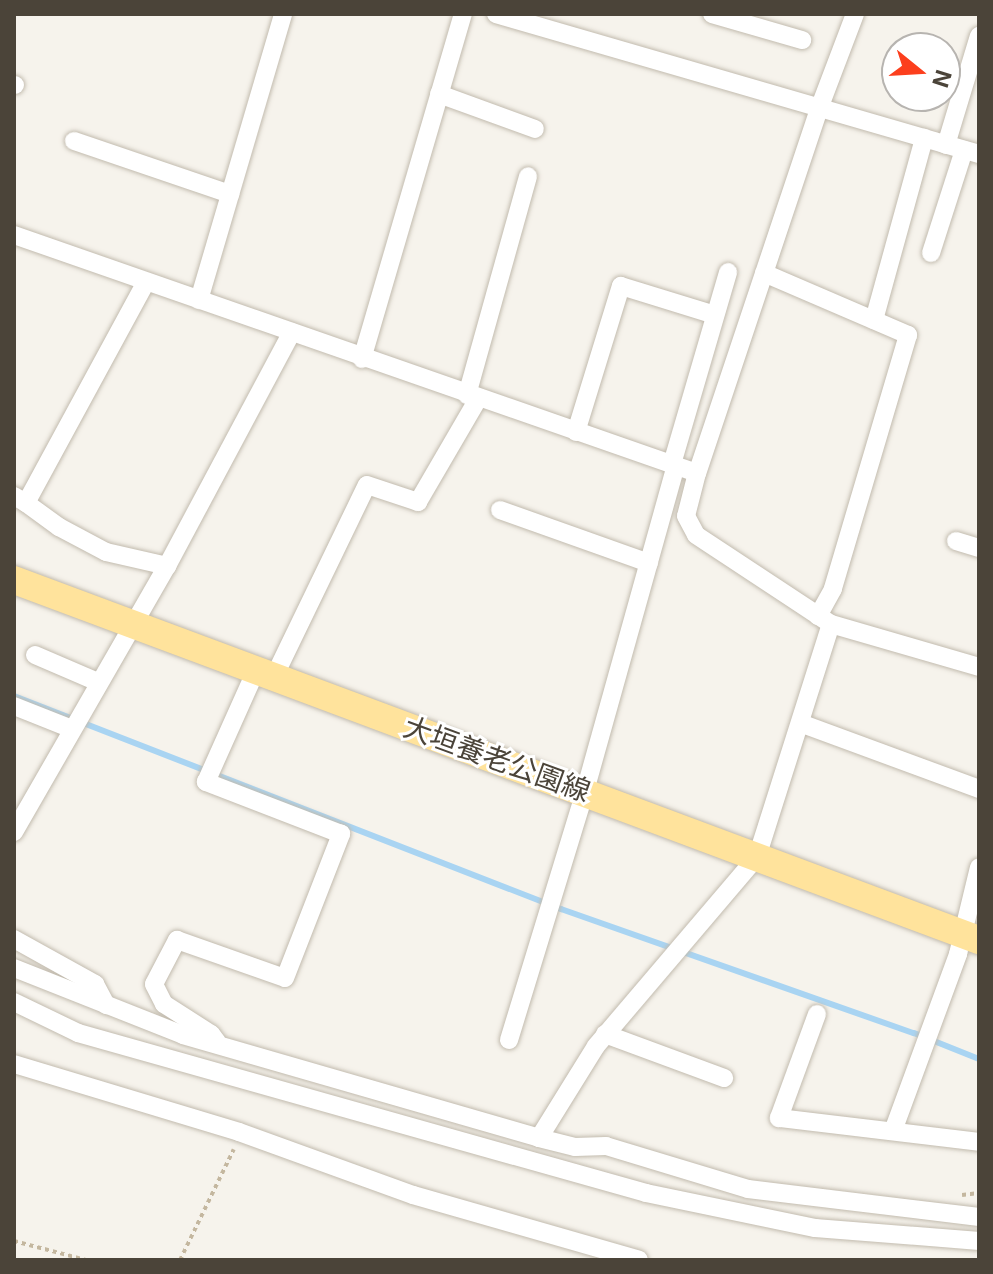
<!DOCTYPE html>
<html>
<head>
<meta charset="utf-8">
<style>
  body { margin:0 }
  #map { position:relative; width:993px; height:1274px; overflow:hidden; background:#f6f3ec; font-family:Inter,"Noto Sans JP",sans-serif }
  div>[style] { position:absolute }
  .stream>* { height:6px; margin:-3px; padding:0 3px; transform-origin:3px; border-radius:3px; background:#a9d4f2 }
  .path>* { height:4px; margin-top:-2px; transform-origin:0; background:repeating-linear-gradient(90deg,#c4b79f 0 4px,transparent 0 8px) }
  .roads { filter:drop-shadow(0 0 2px #c2bbae) drop-shadow(0 0 2px #c2bbae) }
  .minor>* { height:18px; margin:-9px; padding:0 9px; transform-origin:9px; border-radius:9px; background:#fff }
  .primary>* { height:28px; margin:-14px; padding:0 14px; transform-origin:14px; border-radius:14px; background:#ffe39c }
  span { translate:-50% -50%; white-space:nowrap; text-align:center; line-height:1.15; -webkit-text-stroke:6px #fff; paint-order:stroke }
  .street-label { font-size:28px; color:#4b4439 }
  .frame { position:absolute; inset:0; border:16px solid #4b4439; pointer-events:none }
  .north { position:absolute; left:881px; top:32px; width:80px; height:80px; box-sizing:border-box; background:#fff; border:2px solid #b7b4b0; border-radius:50%; rotate:108deg; font-size:22px; font-weight:700; line-height:32px; text-align:center; color:#4b4439 }
  .north::after { content:''; display:block; margin:auto; width:28px; height:36px; background:#fc3f1d; clip-path:polygon(50% 0,100% 100%,50% 72%,0 100%) }
</style>
</head>
<body>
<div id="map">
  <div class="stream">
    <i style="left:14px;top:696px;width:587px;rotate:21.28deg"></i>
    <i style="left:561px;top:909px;width:374px;rotate:19.4deg"></i>
    <i style="left:914px;top:1033px;width:70px;rotate:21.8deg"></i>
  </div>
  <div class="path">
    <i style="left:962px;top:1195px;width:17px;rotate:-7deg"></i>
    <i style="left:14px;top:1241px;width:74px;rotate:14.8deg"></i>
    <i style="left:180px;top:1260px;width:123px;rotate:-64.1deg"></i>
  </div>
  <div class="roads">
    <div class="minor">
      <i style="left:496px;top:14px;width:503px;rotate:16.16deg"></i>
      <i style="left:712px;top:14px;width:94px;rotate:16.1deg"></i>
      <i style="left:855px;top:14px;width:102px;rotate:110.8deg"></i>
      <i style="left:819px;top:109px;width:384px;rotate:108.5deg"></i>
      <i style="left:697px;top:473px;width:44px;rotate:104.3deg"></i>
      <i style="left:686px;top:516px;width:21px;rotate:62deg"></i>
      <i style="left:696px;top:535px;width:162px;rotate:33.4deg"></i>
      <i style="left:831px;top:624px;width:154px;rotate:16.2deg"></i>
      <i style="left:14px;top:85px;width:1px"></i>
      <i style="left:439px;top:94px;width:102px;rotate:20deg"></i>
      <i style="left:74px;top:141px;width:165px;rotate:18.8deg"></i>
      <i style="left:946px;top:145px;width:114px;rotate:-73.2deg"></i>
      <i style="left:14px;top:235px;width:723px;rotate:19.21deg"></i>
      <i style="left:931px;top:253px;width:108px;rotate:-72.2deg"></i>
      <i style="left:764px;top:273px;width:157px;rotate:23.3deg"></i>
      <i style="left:908px;top:335px;width:265px;rotate:106.5deg"></i>
      <i style="left:833px;top:589px;width:31px;rotate:119deg"></i>
      <i style="left:199px;top:300px;width:298px;rotate:-73.6deg"></i>
      <i style="left:874px;top:320px;width:189px;rotate:-74.6deg"></i>
      <i style="left:362px;top:359px;width:359px;rotate:-73.7deg"></i>
      <i style="left:467px;top:395px;width:227px;rotate:-74.4deg"></i>
      <i style="left:576px;top:432px;width:153px;rotate:-72.9deg"></i>
      <i style="left:621px;top:286px;width:98px;rotate:17.1deg"></i>
      <i style="left:672px;top:464px;width:200px;rotate:-73.7deg"></i>
      <i style="left:14px;top:496px;width:14px;rotate:30deg"></i>
      <i style="left:26px;top:503px;width:251px;rotate:-61.5deg"></i>
      <i style="left:26px;top:503px;width:41px;rotate:36deg"></i>
      <i style="left:59px;top:527px;width:53px;rotate:28deg"></i>
      <i style="left:106px;top:552px;width:63px;rotate:12.9deg"></i>
      <i style="left:500px;top:510px;width:158px;rotate:19.6deg"></i>
      <i style="left:956px;top:541px;width:24px;rotate:17deg"></i>
      <i style="left:35px;top:655px;width:69px;rotate:23.2deg"></i>
      <i style="left:274px;top:677px;width:213px;rotate:-64.2deg"></i>
      <i style="left:367px;top:485px;width:54px;rotate:18.4deg"></i>
      <i style="left:418px;top:502px;width:119px;rotate:-59.8deg"></i>
      <i style="left:14px;top:706px;width:62px;rotate:21.6deg"></i>
      <i style="left:800px;top:723px;width:191px;rotate:20.2deg"></i>
      <i style="left:14px;top:832px;width:307px;rotate:-60.1deg"></i>
      <i style="left:167px;top:566px;width:265px;rotate:-61.9deg"></i>
      <i style="left:14px;top:939px;width:93px;rotate:29.1deg"></i>
      <i style="left:95px;top:984px;width:24px;rotate:62deg"></i>
      <i style="left:14px;top:968px;width:182px;rotate:21.6deg"></i>
      <i style="left:183px;top:1035px;width:371px;rotate:16.1deg"></i>
      <i style="left:539px;top:1138px;width:37px;rotate:14deg"></i>
      <i style="left:575px;top:1147px;width:31px;rotate:-2deg"></i>
      <i style="left:606px;top:1146px;width:148px;rotate:16.8deg"></i>
      <i style="left:748px;top:1189px;width:233px;rotate:6.9deg"></i>
      <i style="left:14px;top:1002px;width:71px;rotate:25.8deg"></i>
      <i style="left:78px;top:1033px;width:590px;rotate:15.73deg"></i>
      <i style="left:646px;top:1193px;width:173px;rotate:11.7deg"></i>
      <i style="left:815px;top:1228px;width:165px;rotate:4.5deg"></i>
      <i style="left:817px;top:1014px;width:111px;rotate:110.1deg"></i>
      <i style="left:779px;top:1118px;width:201px;rotate:6.8deg"></i>
      <i style="left:605px;top:1034px;width:127px;rotate:20.3deg"></i>
      <i style="left:509px;top:1040px;width:260px;rotate:-73deg"></i>
      <i style="left:585px;top:791px;width:337px;rotate:-74.4deg"></i>
      <i style="left:217px;top:1042px;width:10px;rotate:-127deg"></i>
      <i style="left:211px;top:1034px;width:56px;rotate:-147.4deg"></i>
      <i style="left:164px;top:1004px;width:22px;rotate:-117deg"></i>
      <i style="left:154px;top:984px;width:50px;rotate:-62.4deg"></i>
      <i style="left:177px;top:940px;width:114px;rotate:19.4deg"></i>
      <i style="left:285px;top:978px;width:155px;rotate:-68.7deg"></i>
      <i style="left:341px;top:834px;width:145px;rotate:-158.9deg"></i>
      <i style="left:206px;top:782px;width:123px;rotate:-65.9deg"></i>
      <i style="left:14px;top:1064px;width:235px;rotate:16.8deg"></i>
      <i style="left:239px;top:1132px;width:185px;rotate:19.9deg"></i>
      <i style="left:413px;top:1195px;width:235px;rotate:16deg"></i>
      <i style="left:893px;top:1131px;width:189px;rotate:-69.8deg"></i>
      <i style="left:958px;top:954px;width:89px;rotate:-76.4deg"></i>
      <i style="left:539px;top:1138px;width:108px;rotate:-58.2deg"></i>
      <i style="left:596px;top:1046px;width:248px;rotate:-49.6deg"></i>
      <i style="left:757px;top:857px;width:244px;rotate:-72.4deg"></i>
    </div>
    <div class="primary">
      <i style="left:14px;top:580px;width:1030px;rotate:20.46deg"></i>
    </div>
  </div>
  <div class="street-label">
    <span style="left:497px;top:759px;rotate:20deg">大垣養老公園線</span>
  </div>
  <div class="frame"></div>
  <div class="north">N</div>
</div>
</body>
</html>
